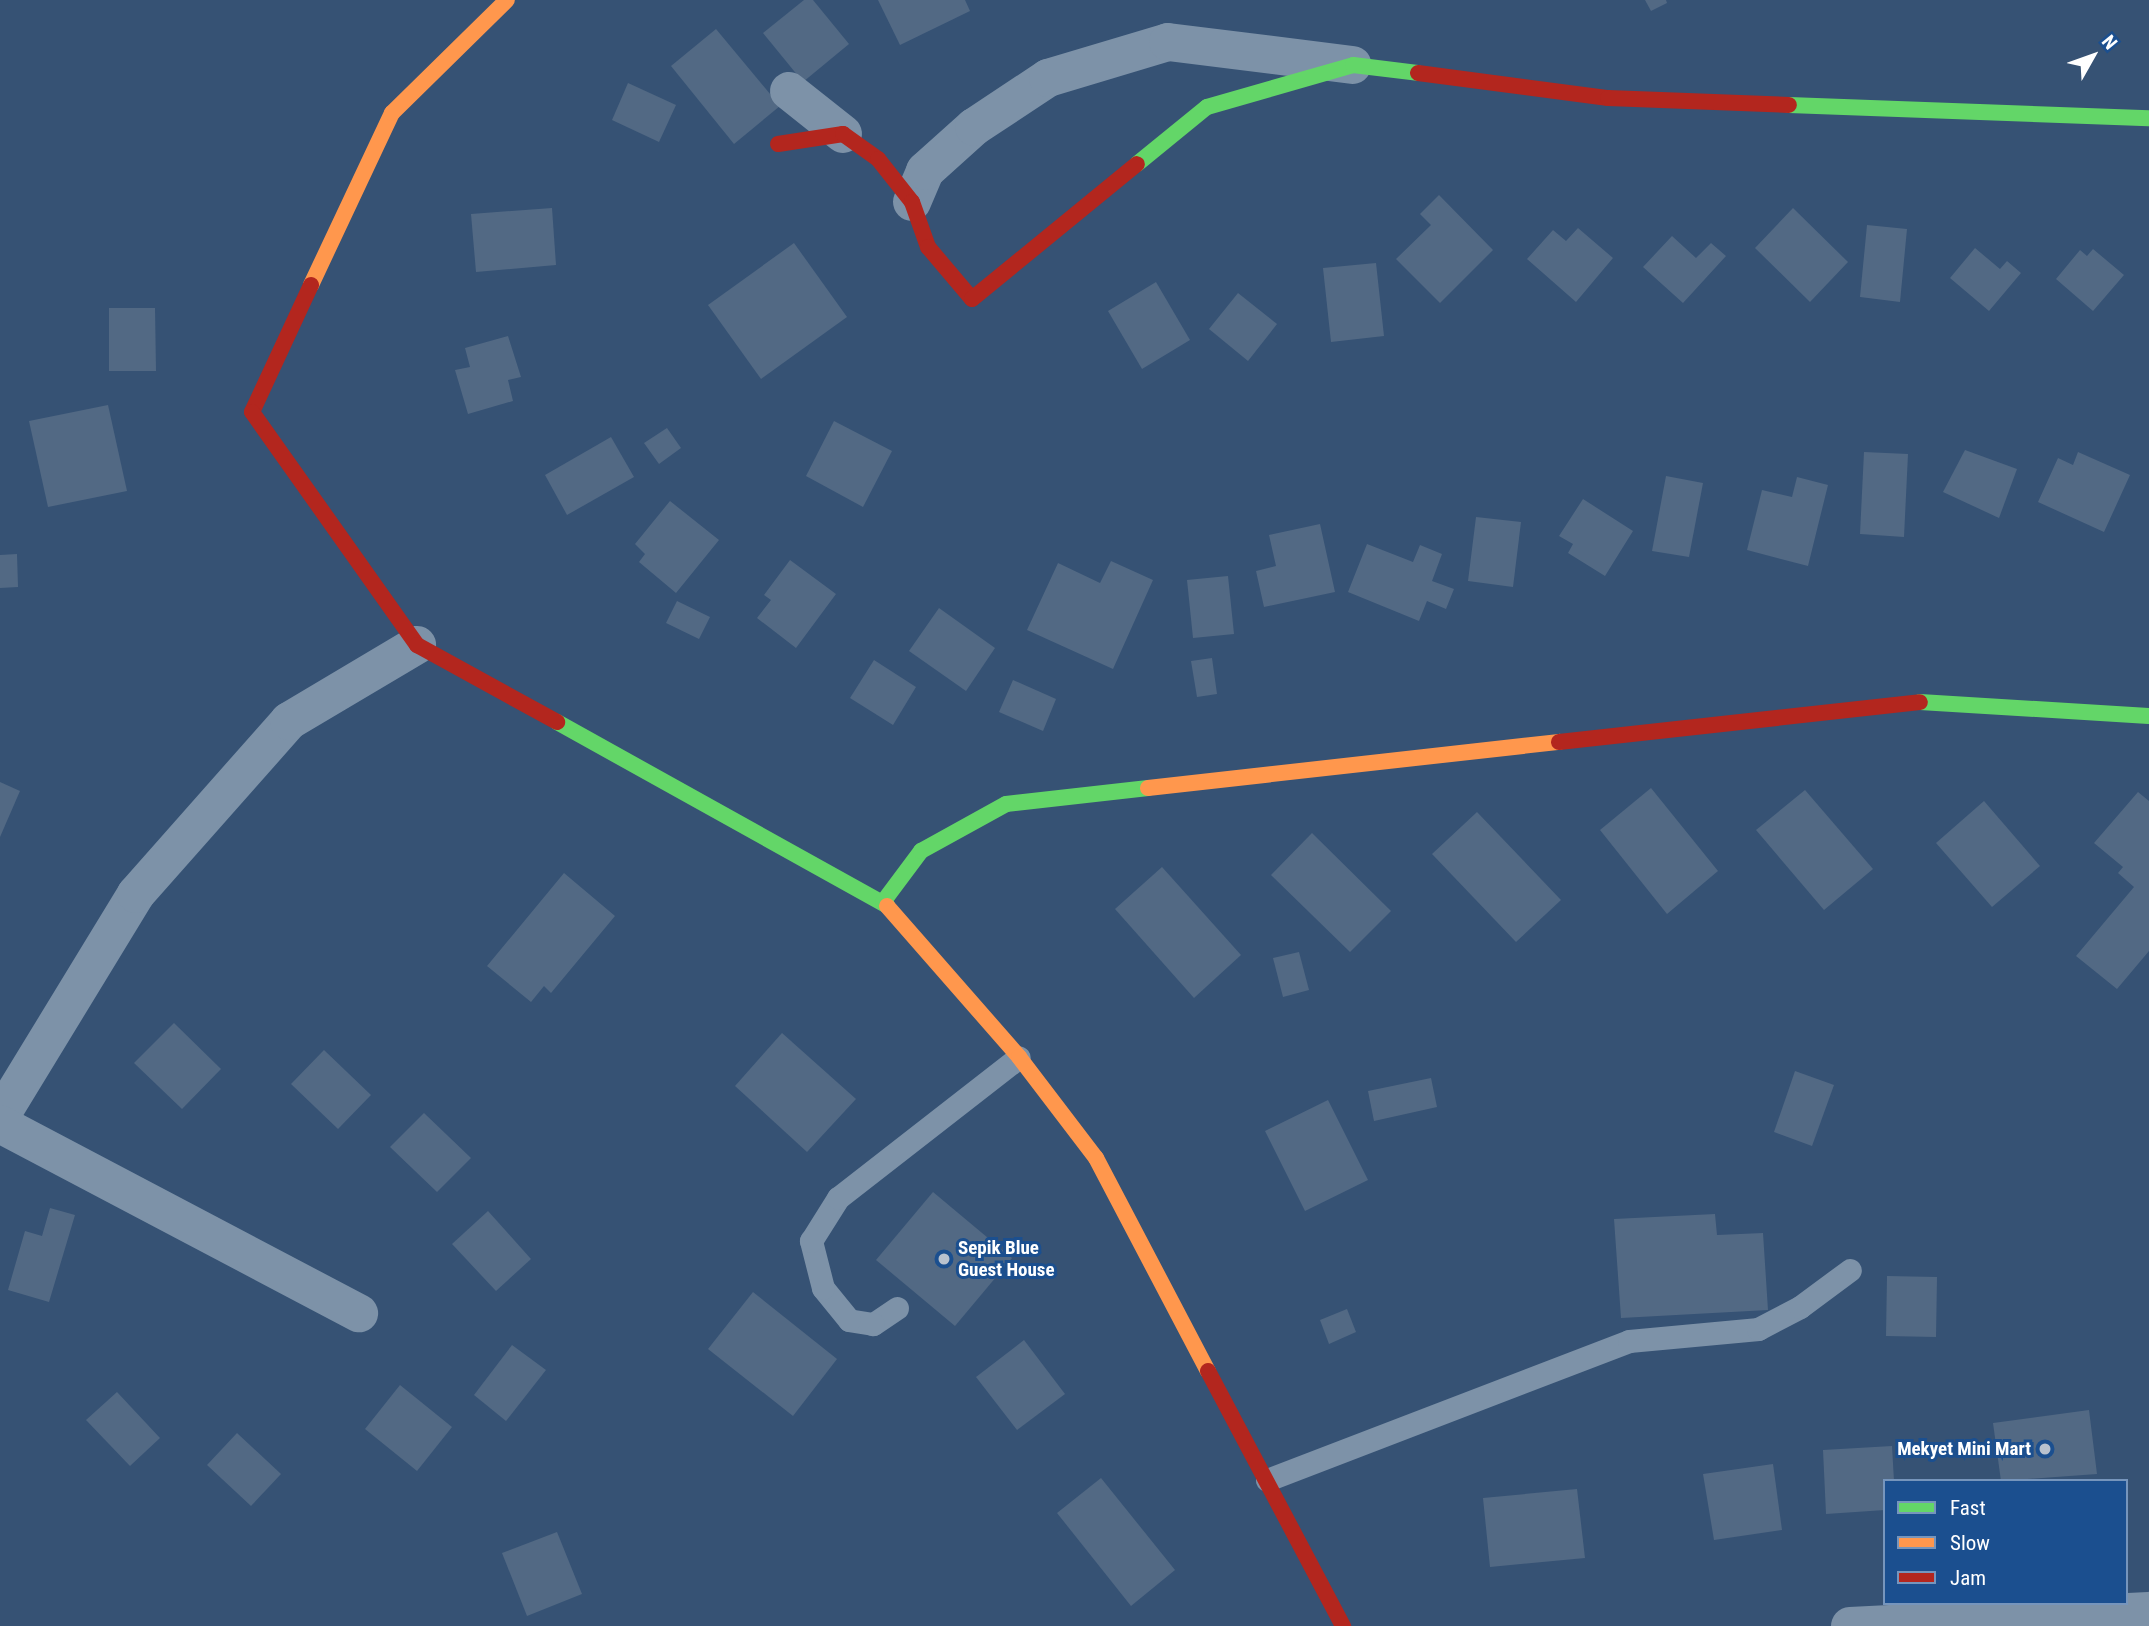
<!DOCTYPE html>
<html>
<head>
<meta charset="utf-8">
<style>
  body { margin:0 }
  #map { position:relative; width:2149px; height:1626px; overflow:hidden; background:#365274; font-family:"Roboto Condensed",sans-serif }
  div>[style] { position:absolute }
  .building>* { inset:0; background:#526984 }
  .lane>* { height:23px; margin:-11.5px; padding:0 11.5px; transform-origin:11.5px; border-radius:11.5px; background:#7d92a8 }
  .street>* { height:38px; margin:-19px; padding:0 19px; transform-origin:19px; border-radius:19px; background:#7d92a8 }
  .fast>* { height:16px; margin:-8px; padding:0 8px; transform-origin:8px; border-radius:8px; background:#63d668 }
  .slow>* { height:16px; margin:-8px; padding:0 8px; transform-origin:8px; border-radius:8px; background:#ff974d }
  .jam>* { height:16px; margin:-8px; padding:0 8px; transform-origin:8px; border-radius:8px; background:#b3261e }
  .dots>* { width:19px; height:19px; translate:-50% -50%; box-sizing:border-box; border:4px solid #1b4f8f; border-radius:50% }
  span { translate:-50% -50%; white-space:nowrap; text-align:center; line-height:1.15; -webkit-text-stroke:6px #1b4f8f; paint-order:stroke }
  .poi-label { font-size:19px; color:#fff; font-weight:700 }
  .left { translate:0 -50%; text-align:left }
  .right { translate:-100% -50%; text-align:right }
  .legend { position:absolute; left:1883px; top:1479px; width:245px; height:126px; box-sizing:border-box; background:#1b4f8f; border:2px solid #7695bc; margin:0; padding:9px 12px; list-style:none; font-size:21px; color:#fff }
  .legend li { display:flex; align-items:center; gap:14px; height:35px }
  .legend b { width:35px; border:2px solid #7695bc }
  .north { position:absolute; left:2058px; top:21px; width:70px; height:70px; -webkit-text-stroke:5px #1b4f8f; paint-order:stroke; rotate:50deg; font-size:19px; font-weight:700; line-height:28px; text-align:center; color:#fff }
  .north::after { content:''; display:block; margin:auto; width:24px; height:32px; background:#fff; clip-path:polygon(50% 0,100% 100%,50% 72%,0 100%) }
</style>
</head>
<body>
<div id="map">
  <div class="building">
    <i style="clip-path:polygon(804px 0,813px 0,849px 44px,803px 82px,763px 33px)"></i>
    <i style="clip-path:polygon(878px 0,965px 0,970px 11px,900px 45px)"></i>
    <i style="clip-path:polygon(1645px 0,1666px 0,1667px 3px,1651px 11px)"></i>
    <i style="clip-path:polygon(716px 29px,780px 106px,734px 144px,671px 66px)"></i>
    <i style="clip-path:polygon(628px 83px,676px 105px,659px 142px,612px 120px)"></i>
    <i style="clip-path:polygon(1439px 195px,1493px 250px,1440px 303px,1396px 259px,1431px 225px,1420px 214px)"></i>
    <i style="clip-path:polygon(552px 208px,556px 265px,476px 272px,471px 214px)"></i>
    <i style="clip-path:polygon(1793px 208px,1848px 262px,1810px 302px,1755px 248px)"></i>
    <i style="clip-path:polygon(1867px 225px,1907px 229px,1900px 302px,1860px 297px)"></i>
    <i style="clip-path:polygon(1578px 228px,1613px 258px,1576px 302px,1527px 259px,1553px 230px,1566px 241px)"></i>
    <i style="clip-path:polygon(1672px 236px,1696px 258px,1711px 243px,1726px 256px,1683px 303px,1643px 267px)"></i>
    <i style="clip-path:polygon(794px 243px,847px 317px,761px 379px,708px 305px)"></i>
    <i style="clip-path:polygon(1975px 248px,2000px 269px,2007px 261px,2021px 273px,1989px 311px,1950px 278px)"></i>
    <i style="clip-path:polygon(2093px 249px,2124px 275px,2093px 311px,2056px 279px,2080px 250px,2087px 256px)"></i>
    <i style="clip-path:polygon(1376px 263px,1384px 336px,1331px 342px,1323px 268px)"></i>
    <i style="clip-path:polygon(1156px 282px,1190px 340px,1142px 369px,1108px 311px)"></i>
    <i style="clip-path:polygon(1238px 293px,1277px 324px,1248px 361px,1209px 329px)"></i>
    <i style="clip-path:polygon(109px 308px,155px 308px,156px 371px,109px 371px)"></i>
    <i style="clip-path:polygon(508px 336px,521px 377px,508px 380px,513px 401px,468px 414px,455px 370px,470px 367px,465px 348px)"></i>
    <i style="clip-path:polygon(108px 405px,127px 491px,48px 507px,29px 421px)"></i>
    <i style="clip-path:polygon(834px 421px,892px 451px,863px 507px,806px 476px)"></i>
    <i style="clip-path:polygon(667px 428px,681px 448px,659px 464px,644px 443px)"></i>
    <i style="clip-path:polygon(611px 437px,634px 477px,567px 515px,545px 475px)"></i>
    <i style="clip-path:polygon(1965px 450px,2017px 469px,1999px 518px,1943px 492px)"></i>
    <i style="clip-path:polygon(1864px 452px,1908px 454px,1904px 537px,1860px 534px)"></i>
    <i style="clip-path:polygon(2078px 452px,2130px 475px,2104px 532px,2038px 502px,2058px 458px,2073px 465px)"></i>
    <i style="clip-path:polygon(1666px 476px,1703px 483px,1689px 557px,1652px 551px)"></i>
    <i style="clip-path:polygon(1797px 477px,1828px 485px,1808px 566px,1747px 550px,1762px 490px,1792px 497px)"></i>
    <i style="clip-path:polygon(1583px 499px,1633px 531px,1605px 576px,1568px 553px,1573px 544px,1559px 536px)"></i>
    <i style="clip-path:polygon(670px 501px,719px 540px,676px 593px,639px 562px,645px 554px,635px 544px)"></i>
    <i style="clip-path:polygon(1476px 517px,1521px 522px,1513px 587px,1468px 581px)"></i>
    <i style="clip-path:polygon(1320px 524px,1335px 592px,1264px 607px,1256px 571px,1276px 566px,1269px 535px)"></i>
    <i style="clip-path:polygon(1367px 544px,1413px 562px,1420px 545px,1442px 554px,1432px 581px,1454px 589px,1446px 609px,1427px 601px,1419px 621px,1348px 592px)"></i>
    <i style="clip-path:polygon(17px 554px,18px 587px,0 588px,0 555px)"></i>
    <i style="clip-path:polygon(790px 560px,836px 594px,796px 648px,757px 618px,771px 600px,764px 595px)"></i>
    <i style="clip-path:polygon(1111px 561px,1153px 580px,1113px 669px,1027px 630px,1058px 563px,1100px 583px)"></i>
    <i style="clip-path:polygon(1228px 576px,1234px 634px,1193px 638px,1187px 580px)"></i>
    <i style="clip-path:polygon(677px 601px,710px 617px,699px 639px,666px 623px)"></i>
    <i style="clip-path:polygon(939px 608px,995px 648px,966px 691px,909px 651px)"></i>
    <i style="clip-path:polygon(1212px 658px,1217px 694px,1197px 697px,1191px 661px)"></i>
    <i style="clip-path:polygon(874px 660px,916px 687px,893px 725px,850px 698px)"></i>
    <i style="clip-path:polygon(1013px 680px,1056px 699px,1043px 731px,999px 712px)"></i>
    <i style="clip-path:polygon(0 782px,20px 791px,0 837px)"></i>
    <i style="clip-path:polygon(1651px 788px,1718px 871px,1667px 914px,1600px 830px)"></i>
    <i style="clip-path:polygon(1805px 790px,1873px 869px,1824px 910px,1756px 830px)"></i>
    <i style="clip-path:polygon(2138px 792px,2149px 801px,2149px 951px,2117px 989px,2076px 956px,2134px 887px,2118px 873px,2123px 867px,2094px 843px)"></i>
    <i style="clip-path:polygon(1984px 801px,2040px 866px,1992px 907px,1936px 843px)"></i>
    <i style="clip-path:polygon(1477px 812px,1561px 900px,1516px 942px,1432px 854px)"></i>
    <i style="clip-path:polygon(1312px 833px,1391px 911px,1350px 952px,1271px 875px)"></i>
    <i style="clip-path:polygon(1162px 867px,1241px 955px,1194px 998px,1115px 909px)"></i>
    <i style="clip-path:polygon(564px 873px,615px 916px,551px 993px,544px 986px,531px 1002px,487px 966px)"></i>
    <i style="clip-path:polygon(1299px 952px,1309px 990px,1283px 997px,1273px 958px)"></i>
    <i style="clip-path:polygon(174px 1023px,221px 1069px,182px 1109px,134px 1063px)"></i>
    <i style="clip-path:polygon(782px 1033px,856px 1099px,807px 1152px,735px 1086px)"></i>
    <i style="clip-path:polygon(324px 1050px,371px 1095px,338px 1129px,291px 1084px)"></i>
    <i style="clip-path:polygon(1795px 1071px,1834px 1085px,1812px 1146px,1774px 1132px)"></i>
    <i style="clip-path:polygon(1431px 1078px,1437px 1107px,1374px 1121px,1368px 1091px)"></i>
    <i style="clip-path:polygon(1328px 1100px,1368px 1180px,1305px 1211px,1265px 1131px)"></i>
    <i style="clip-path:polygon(424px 1113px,471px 1158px,437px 1192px,390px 1147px)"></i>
    <i style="clip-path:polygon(933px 1192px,1012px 1258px,955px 1326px,876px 1260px)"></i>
    <i style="clip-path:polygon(50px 1208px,75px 1215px,49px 1302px,8px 1290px,25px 1231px,42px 1236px)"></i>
    <i style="clip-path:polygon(488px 1211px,531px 1259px,496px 1291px,452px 1244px)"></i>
    <i style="clip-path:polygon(1715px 1214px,1717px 1235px,1763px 1233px,1768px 1310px,1621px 1318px,1614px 1219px)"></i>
    <i style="clip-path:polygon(1887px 1276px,1937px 1277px,1936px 1337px,1886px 1336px)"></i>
    <i style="clip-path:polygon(753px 1292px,837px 1359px,793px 1416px,708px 1349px)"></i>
    <i style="clip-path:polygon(1347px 1309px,1356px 1332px,1329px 1344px,1320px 1320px)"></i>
    <i style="clip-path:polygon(1024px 1340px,1065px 1394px,1017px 1430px,976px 1377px)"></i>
    <i style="clip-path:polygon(512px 1345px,546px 1370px,506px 1421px,474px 1395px)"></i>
    <i style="clip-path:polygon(400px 1385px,452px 1427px,417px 1471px,365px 1429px)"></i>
    <i style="clip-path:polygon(117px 1392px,160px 1438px,130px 1466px,86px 1420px)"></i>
    <i style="clip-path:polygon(2089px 1410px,2097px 1474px,2001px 1481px,1993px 1423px)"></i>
    <i style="clip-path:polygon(237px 1433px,281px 1474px,251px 1506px,207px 1465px)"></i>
    <i style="clip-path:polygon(1892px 1446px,1894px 1481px,1885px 1481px,1885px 1510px,1826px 1514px,1823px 1450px)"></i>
    <i style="clip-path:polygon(1773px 1464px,1782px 1530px,1714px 1540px,1703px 1474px)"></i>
    <i style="clip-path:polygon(1101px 1478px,1175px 1570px,1131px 1606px,1057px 1513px)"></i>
    <i style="clip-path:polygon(1577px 1489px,1585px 1558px,1490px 1567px,1483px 1498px)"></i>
    <i style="clip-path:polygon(557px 1532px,582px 1594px,527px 1616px,502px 1553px)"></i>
  </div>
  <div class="lane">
    <i style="left:897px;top:1308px;width:29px;rotate:146deg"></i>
    <i style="left:873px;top:1324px;width:24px;rotate:-171deg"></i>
    <i style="left:849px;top:1320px;width:41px;rotate:-129.1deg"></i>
    <i style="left:823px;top:1288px;width:49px;rotate:-104.3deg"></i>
    <i style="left:811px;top:1241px;width:51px;rotate:-57.9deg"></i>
    <i style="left:838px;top:1198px;width:229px;rotate:-37.9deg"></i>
    <i style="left:1267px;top:1480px;width:388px;rotate:-21deg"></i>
    <i style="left:1629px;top:1341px;width:130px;rotate:-5.3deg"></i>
    <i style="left:1758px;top:1329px;width:47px;rotate:-27.6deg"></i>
    <i style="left:1800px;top:1307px;width:62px;rotate:-36.5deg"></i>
  </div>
  <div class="street">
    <i style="left:789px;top:91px;width:69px;rotate:38.5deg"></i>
    <i style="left:912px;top:202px;width:34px;rotate:-67deg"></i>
    <i style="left:925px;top:171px;width:66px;rotate:-41.9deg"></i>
    <i style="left:974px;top:127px;width:89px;rotate:-33.5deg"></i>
    <i style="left:1048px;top:78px;width:125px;rotate:-16.7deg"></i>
    <i style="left:1168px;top:42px;width:186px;rotate:7.1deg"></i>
    <i style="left:0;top:1117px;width:261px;rotate:-58.6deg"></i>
    <i style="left:136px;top:894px;width:231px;rotate:-48.5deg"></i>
    <i style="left:289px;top:721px;width:149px;rotate:-30.7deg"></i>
    <i style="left:0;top:1124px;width:406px;rotate:27.8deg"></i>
    <i style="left:1850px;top:1626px;width:299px;rotate:-2.9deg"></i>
  </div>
  <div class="fast">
    <i style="left:1789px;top:105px;width:360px;rotate:2.1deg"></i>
    <i style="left:1137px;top:164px;width:90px;rotate:-39.2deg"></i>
    <i style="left:1207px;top:107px;width:152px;rotate:-16deg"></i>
    <i style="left:1353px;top:65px;width:65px;rotate:7deg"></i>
    <i style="left:1920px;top:702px;width:229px;rotate:3.5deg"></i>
    <i style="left:557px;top:722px;width:378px;rotate:29.1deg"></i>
    <i style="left:883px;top:902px;width:64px;rotate:-53.3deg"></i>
    <i style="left:921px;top:851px;width:97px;rotate:-28.9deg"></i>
    <i style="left:1006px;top:804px;width:143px;rotate:-6.4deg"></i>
  </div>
  <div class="slow">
    <i style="left:311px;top:285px;width:190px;rotate:-64.8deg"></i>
    <i style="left:392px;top:113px;width:161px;rotate:-44.5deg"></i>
    <i style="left:1148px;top:788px;width:414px;rotate:-6.4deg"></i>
    <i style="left:887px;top:906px;width:201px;rotate:48.8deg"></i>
    <i style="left:1019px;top:1057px;width:127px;rotate:52.7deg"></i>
    <i style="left:1096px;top:1158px;width:241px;rotate:62.3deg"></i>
  </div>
  <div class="jam">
    <i style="left:1418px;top:73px;width:192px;rotate:7.5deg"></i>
    <i style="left:1608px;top:98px;width:181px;rotate:2.2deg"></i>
    <i style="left:778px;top:144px;width:66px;rotate:-8.7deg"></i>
    <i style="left:843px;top:134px;width:43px;rotate:35.5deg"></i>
    <i style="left:878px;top:159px;width:55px;rotate:51.7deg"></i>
    <i style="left:912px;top:202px;width:48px;rotate:70.4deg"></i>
    <i style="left:928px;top:247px;width:68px;rotate:49.8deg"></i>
    <i style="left:972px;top:299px;width:213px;rotate:-39.3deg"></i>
    <i style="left:311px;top:285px;width:140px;rotate:114.9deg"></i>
    <i style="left:252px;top:412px;width:286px;rotate:54.7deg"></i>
    <i style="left:417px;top:645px;width:160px;rotate:28.8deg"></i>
    <i style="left:1559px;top:742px;width:363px;rotate:-6.3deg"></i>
    <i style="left:1208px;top:1371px;width:289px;rotate:62.1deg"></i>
  </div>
  <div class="dots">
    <i style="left:944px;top:1259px;background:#b9c2ce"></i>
    <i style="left:2045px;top:1449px;background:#b9c2ce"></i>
  </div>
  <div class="poi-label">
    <span class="left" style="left:958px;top:1259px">Sepik Blue<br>Guest House</span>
    <span class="right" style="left:2031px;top:1449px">Mekyet Mini Mart</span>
  </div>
  <ul class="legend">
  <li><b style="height:9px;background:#63d668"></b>Fast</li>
  <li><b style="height:9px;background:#ff974d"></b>Slow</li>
  <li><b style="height:9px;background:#b3261e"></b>Jam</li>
  </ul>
  <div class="north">N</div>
</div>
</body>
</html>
